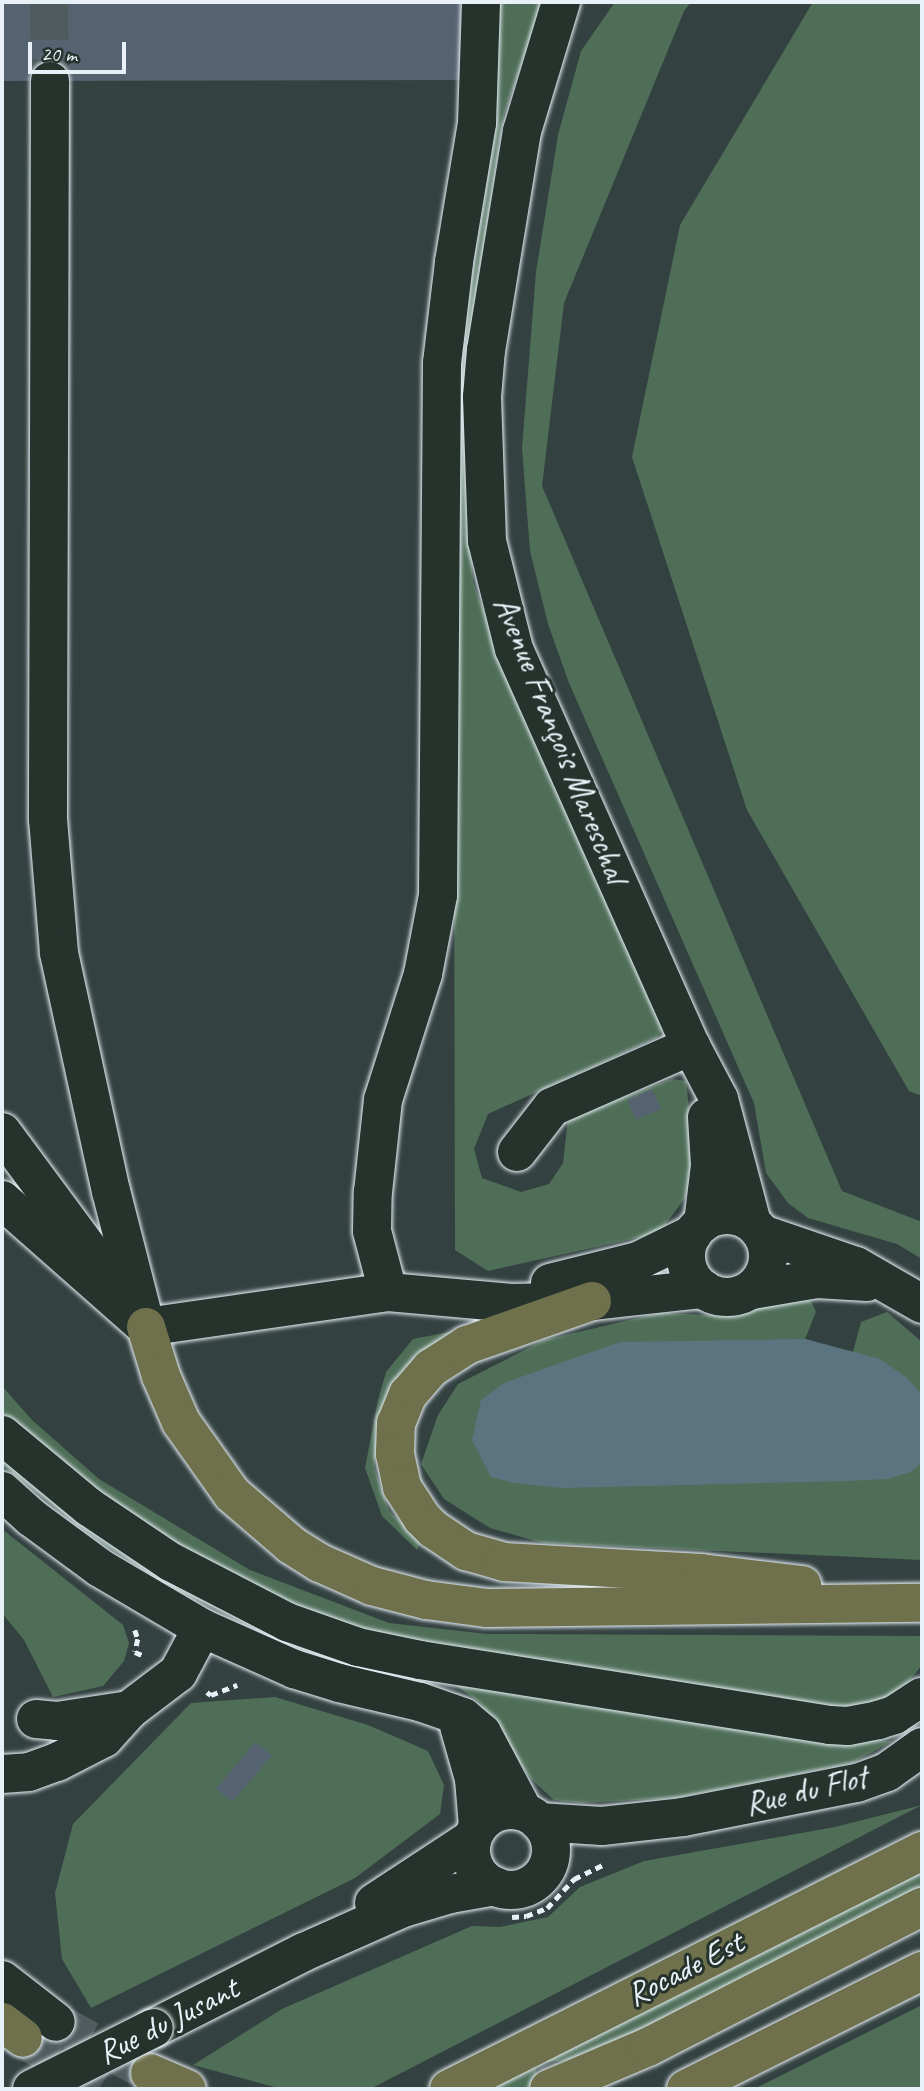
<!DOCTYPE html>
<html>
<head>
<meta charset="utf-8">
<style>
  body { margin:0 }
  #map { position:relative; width:924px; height:2091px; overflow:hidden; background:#344141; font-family:Caveat,sans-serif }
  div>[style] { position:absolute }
  .green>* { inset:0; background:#4f6e58 }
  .water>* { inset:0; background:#5c747f }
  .building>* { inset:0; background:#55626f }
  .minor-tunnel>* { height:38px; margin-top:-19px; transform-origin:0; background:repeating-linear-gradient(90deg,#4f5b5c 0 38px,transparent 0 57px) }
  .highway-tunnel>* { height:38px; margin-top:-19px; transform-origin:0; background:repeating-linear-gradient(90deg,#4f5b5c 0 38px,transparent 0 57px) }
  .path>* { height:4.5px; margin-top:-2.25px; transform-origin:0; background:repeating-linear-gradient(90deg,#e8f1f8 0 7px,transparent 0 12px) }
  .roads { filter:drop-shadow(0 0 2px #e8f1f8) drop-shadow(0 0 2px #e8f1f8) }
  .minor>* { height:38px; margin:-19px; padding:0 19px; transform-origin:19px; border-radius:19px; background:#26332d }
  .minor>.ring { margin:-19px; padding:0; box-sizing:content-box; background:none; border:38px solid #26332d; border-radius:50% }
  .highway>* { height:38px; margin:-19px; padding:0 19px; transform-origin:19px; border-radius:19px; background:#6e714b }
  .bridges { filter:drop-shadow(0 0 2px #e8f1f8) drop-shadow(0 0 2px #e8f1f8) }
  .minor-bridge>* { height:38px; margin:-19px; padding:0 19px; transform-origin:19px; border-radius:19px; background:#26332d }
  span { translate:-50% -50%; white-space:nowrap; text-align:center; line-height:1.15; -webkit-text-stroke:6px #26332d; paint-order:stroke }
  .street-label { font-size:33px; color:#e8f1f8 }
  .frame { position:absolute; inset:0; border:4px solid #e8f1f8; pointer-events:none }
  .scale { position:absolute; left:28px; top:42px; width:98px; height:32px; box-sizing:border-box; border:4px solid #e8f1f8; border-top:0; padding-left:9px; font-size:21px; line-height:24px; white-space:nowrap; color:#e8f1f8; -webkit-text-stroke:5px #26332d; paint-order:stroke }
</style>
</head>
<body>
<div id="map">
  <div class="green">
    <i style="clip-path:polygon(496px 2px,544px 2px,504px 114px,469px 341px,468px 508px,473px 582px,518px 705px,664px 1026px,658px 1037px,488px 1114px,474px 1149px,482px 1178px,521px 1192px,549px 1184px,563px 1163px,568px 1119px,672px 1079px,686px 1081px,695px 1161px,685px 1198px,659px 1233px,488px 1271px,455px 1250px,453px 353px)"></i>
    <i style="clip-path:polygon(615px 2px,691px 2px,684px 11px,564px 303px,542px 486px,842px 1191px,922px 1222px,922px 1259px,897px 1244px,808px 1218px,788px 1203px,766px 1173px,754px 1103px,569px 683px,548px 624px,530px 551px,522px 448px,536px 272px,558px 135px,581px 51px)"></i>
    <i style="clip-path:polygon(813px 2px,922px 2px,922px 1096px,909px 1091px,747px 810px,632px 457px,680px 225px)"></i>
    <i style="clip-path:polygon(792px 1295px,808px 1295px,816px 1312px,805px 1339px,853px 1352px,861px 1322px,887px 1312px,922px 1342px,922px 1560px,543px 1543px,490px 1528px,444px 1499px,421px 1464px,438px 1415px,458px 1384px,544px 1340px,660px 1313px,736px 1316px)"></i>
    <i style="clip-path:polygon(460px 1330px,380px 1423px,374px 1466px,389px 1511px,422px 1540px,417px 1550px,382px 1516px,365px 1468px,378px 1400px,386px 1372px,413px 1339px)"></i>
    <i style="clip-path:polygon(2px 1386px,32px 1420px,99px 1479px,250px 1570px,389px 1623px,487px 1634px,922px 1636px,922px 1665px,906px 1685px,885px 1702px,844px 1714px,424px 1644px,323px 1618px,243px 1584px,65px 1474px,2px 1412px)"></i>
    <i style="clip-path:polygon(2px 1446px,233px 1608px,870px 1740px,893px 1741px,852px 1763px,675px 1798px,580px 1803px,554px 1800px,531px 1779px,479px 1702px,451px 1682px,344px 1664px,312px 1654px,179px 1591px,98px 1541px,2px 1465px)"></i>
    <i style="clip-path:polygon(2px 1529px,123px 1625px,129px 1643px,124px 1661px,103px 1686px,53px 1697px,24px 1640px,2px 1613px)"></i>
    <i style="clip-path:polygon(275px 1697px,368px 1725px,428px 1751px,444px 1785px,440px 1814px,355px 1878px,91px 2008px,62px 1959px,55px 1893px,73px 1824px,191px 1703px)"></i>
    <i style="clip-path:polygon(922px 1805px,370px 2089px,282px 2089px,193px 2065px,282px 2009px,472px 1926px,500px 1927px,548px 1917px,580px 1887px,644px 1861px,835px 1827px)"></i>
    <i style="clip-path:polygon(922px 1871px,922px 1888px,662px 2019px,573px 2060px,534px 2063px,540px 2089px,485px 2089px,534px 2063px)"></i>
    <i style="clip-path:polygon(922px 2005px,922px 2089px,754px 2089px)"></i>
  </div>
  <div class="water">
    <i style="clip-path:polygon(805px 1339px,880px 1359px,906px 1377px,922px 1395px,922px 1462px,911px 1472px,887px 1479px,847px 1481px,562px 1488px,514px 1483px,491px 1477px,472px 1440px,481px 1400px,504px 1383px,620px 1342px)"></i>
  </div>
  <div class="building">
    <i style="clip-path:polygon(2px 2px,470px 2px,470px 80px,2px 81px)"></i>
    <i style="clip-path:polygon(652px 1089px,661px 1109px,636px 1120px,627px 1100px)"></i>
    <i style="clip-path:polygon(255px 1742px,272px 1755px,232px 1802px,216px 1789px)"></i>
  </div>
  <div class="minor-tunnel">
    <i style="left:49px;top:2px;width:79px;rotate:89.3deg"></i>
  </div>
  <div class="highway-tunnel">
    <i style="left:56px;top:2022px;width:107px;rotate:28.5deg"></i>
    <i style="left:23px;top:2038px;width:91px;rotate:34.2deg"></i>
  </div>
  <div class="path">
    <i style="left:135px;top:1630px;width:9px;rotate:72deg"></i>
    <i style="left:138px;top:1639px;width:13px;rotate:103deg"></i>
    <i style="left:135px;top:1652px;width:8px;rotate:23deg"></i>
    <i style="left:207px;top:1692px;width:5px;rotate:37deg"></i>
    <i style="left:211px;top:1695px;width:28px;rotate:-21deg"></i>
    <i style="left:512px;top:1917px;width:14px;rotate:-4deg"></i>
    <i style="left:526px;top:1916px;width:22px;rotate:-21deg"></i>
    <i style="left:547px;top:1908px;width:40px;rotate:-47deg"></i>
    <i style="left:574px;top:1879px;width:34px;rotate:-26deg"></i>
  </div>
  <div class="roads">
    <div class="minor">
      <i style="left:561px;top:2px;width:135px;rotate:106.8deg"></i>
      <i style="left:522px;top:131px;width:222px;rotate:99.3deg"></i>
      <i style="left:486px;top:350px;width:47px;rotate:94.9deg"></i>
      <i style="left:482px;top:397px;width:144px;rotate:88deg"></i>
      <i style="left:487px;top:541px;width:111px;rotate:76deg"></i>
      <i style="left:514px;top:649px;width:435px;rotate:66deg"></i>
      <i style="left:691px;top:1046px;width:60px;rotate:62.2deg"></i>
      <i style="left:719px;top:1099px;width:128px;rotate:75.1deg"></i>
      <i style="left:50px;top:81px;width:738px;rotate:90.16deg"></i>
      <i style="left:48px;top:819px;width:134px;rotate:85.3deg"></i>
      <i style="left:59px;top:953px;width:244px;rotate:77.7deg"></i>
      <i style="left:111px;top:1191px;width:140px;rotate:75.6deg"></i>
      <i style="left:2px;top:1132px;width:163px;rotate:53.5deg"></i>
      <i style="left:517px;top:1152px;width:57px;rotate:-52.1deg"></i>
      <i style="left:552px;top:1107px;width:152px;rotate:-23.7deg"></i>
      <i style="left:2px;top:1200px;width:192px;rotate:41.4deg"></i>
      <i style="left:146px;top:1327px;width:245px;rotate:-8.2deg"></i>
      <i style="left:388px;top:1292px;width:124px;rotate:5.1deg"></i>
      <i style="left:512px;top:1303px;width:80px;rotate:-1.4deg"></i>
      <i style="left:592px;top:1301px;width:112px;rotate:-6.2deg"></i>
      <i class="ring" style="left:686px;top:1215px;width:44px;height:44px"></i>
      <i style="left:703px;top:1223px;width:58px;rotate:-83.1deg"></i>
      <i style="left:710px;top:1165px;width:48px;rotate:-93.6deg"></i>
      <i style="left:762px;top:1234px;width:99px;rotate:18.8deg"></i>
      <i style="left:856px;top:1266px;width:76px;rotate:29.9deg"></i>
      <i style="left:550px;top:1283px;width:91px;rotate:-14deg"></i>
      <i style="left:638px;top:1261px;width:61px;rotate:-26.1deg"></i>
      <i style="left:752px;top:1290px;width:66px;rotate:-9.6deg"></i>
      <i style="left:817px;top:1279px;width:50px;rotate:3.4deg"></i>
      <i style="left:388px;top:1292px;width:63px;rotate:-104.7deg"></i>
      <i style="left:372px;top:1231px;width:39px;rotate:-89deg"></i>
      <i style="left:373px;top:1192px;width:93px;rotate:-83.8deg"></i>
      <i style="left:383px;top:1100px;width:132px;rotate:-72.4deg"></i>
      <i style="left:423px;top:974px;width:80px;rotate:-79.2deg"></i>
      <i style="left:438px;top:895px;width:532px;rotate:-89.57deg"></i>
      <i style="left:442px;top:363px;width:102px;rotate:-83.2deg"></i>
      <i style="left:454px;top:262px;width:141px;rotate:-80.6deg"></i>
      <i style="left:477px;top:123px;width:121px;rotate:-88.1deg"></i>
      <i style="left:2px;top:1435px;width:113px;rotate:39.6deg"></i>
      <i style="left:89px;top:1507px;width:99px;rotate:33.9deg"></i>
      <i style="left:171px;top:1562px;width:131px;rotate:27.3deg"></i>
      <i style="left:287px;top:1622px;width:75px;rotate:19.4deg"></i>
      <i style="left:358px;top:1647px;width:63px;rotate:11.8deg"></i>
      <i style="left:420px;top:1660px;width:415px;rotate:9deg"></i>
      <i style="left:830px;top:1725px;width:18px;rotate:3deg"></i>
      <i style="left:848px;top:1726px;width:31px;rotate:-11deg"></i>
      <i style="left:878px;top:1720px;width:17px;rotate:-17deg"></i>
      <i style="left:894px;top:1715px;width:33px;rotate:-33deg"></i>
      <i style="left:2px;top:1491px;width:40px;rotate:42deg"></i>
      <i style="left:32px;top:1518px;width:84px;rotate:36.3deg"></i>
      <i style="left:100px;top:1568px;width:118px;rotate:30.5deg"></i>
      <i style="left:202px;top:1628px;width:101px;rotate:24deg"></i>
      <i style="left:294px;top:1669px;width:47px;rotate:17.3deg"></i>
      <i style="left:339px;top:1683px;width:83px;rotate:13.2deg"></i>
      <i style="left:420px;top:1702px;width:46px;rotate:19.2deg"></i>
      <i style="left:463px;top:1717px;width:25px;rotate:40deg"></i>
      <i style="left:482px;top:1733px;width:89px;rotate:62deg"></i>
      <i style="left:36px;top:1719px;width:21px;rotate:5deg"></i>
      <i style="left:57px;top:1721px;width:73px;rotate:-8.7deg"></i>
      <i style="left:459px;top:1726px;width:55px;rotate:74.2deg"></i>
      <i style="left:474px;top:1779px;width:48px;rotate:85.2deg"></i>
      <i style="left:2px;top:1774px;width:27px;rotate:-4deg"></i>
      <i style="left:29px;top:1772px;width:30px;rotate:-20deg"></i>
      <i style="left:57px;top:1762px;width:53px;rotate:-27.1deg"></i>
      <i style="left:104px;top:1738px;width:38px;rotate:-48deg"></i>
      <i style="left:129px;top:1710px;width:61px;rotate:-37.1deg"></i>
      <i style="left:178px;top:1673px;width:51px;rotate:-61.9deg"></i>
      <i class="ring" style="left:471px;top:1810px;width:42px;height:42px"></i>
      <i style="left:539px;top:1822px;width:63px;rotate:3.6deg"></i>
      <i style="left:602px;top:1826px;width:81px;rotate:-6.3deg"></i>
      <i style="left:683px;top:1817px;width:177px;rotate:-11.1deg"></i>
      <i style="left:857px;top:1783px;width:32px;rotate:-20deg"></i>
      <i style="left:887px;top:1772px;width:43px;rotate:-35.5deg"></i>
      <i style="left:374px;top:1903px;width:118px;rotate:-33.3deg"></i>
      <i style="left:2px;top:1980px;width:68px;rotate:37.9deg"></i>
      <i style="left:154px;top:2028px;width:168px;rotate:-26.9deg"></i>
      <i style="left:304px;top:1952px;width:108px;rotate:-24deg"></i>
      <i style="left:403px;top:1908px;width:49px;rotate:-16.6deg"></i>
      <i style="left:450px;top:1894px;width:46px;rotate:-10.1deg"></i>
    </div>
    <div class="highway">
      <i style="left:592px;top:1301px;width:133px;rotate:160.6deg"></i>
      <i style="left:467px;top:1345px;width:43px;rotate:147.4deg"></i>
      <i style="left:431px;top:1368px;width:35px;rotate:131deg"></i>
      <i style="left:408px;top:1394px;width:31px;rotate:112deg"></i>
      <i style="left:396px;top:1423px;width:31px;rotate:92deg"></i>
      <i style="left:395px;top:1454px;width:34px;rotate:78deg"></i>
      <i style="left:402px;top:1487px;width:37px;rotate:57deg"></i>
      <i style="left:422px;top:1518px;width:16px;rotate:45deg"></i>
      <i style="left:433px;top:1529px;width:40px;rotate:34deg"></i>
      <i style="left:466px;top:1551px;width:40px;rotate:16deg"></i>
      <i style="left:504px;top:1562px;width:197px;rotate:3.2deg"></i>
      <i style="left:701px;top:1573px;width:102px;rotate:6.8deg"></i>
      <i style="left:146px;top:1327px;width:51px;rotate:73deg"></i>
      <i style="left:161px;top:1376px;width:50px;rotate:66.5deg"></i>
      <i style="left:181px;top:1422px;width:88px;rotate:54.7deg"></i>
      <i style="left:232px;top:1494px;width:78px;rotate:40.8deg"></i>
      <i style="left:291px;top:1545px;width:34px;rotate:32deg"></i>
      <i style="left:320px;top:1563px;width:57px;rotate:23.9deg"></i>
      <i style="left:372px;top:1586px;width:56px;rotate:14.5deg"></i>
      <i style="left:426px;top:1600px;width:62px;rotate:7.5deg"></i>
      <i style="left:487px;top:1608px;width:435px;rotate:-0.7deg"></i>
      <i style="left:2px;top:2022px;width:26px;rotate:37deg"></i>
      <i style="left:150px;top:2073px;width:40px;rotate:23.4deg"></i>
      <i style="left:449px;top:2089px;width:530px;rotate:-26.71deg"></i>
      <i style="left:549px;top:2089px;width:108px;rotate:-23deg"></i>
      <i style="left:648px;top:2047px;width:308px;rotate:-27.1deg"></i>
      <i style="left:686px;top:2089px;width:264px;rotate:-26.6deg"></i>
    </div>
  </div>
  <div class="bridges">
    <div class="minor-bridge">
      <i style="left:32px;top:2089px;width:136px;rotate:-26.6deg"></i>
    </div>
  </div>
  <div class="street-label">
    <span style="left:560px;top:740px;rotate:68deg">Avenue François Mareschal</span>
    <span style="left:806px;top:1791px;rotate:-13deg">Rue du Flot</span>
    <span style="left:685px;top:1969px;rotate:-27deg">Rocade Est</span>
    <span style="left:168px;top:2021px;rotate:-27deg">Rue du Jusant</span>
  </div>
  <div class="frame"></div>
  <div class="scale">20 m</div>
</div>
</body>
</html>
